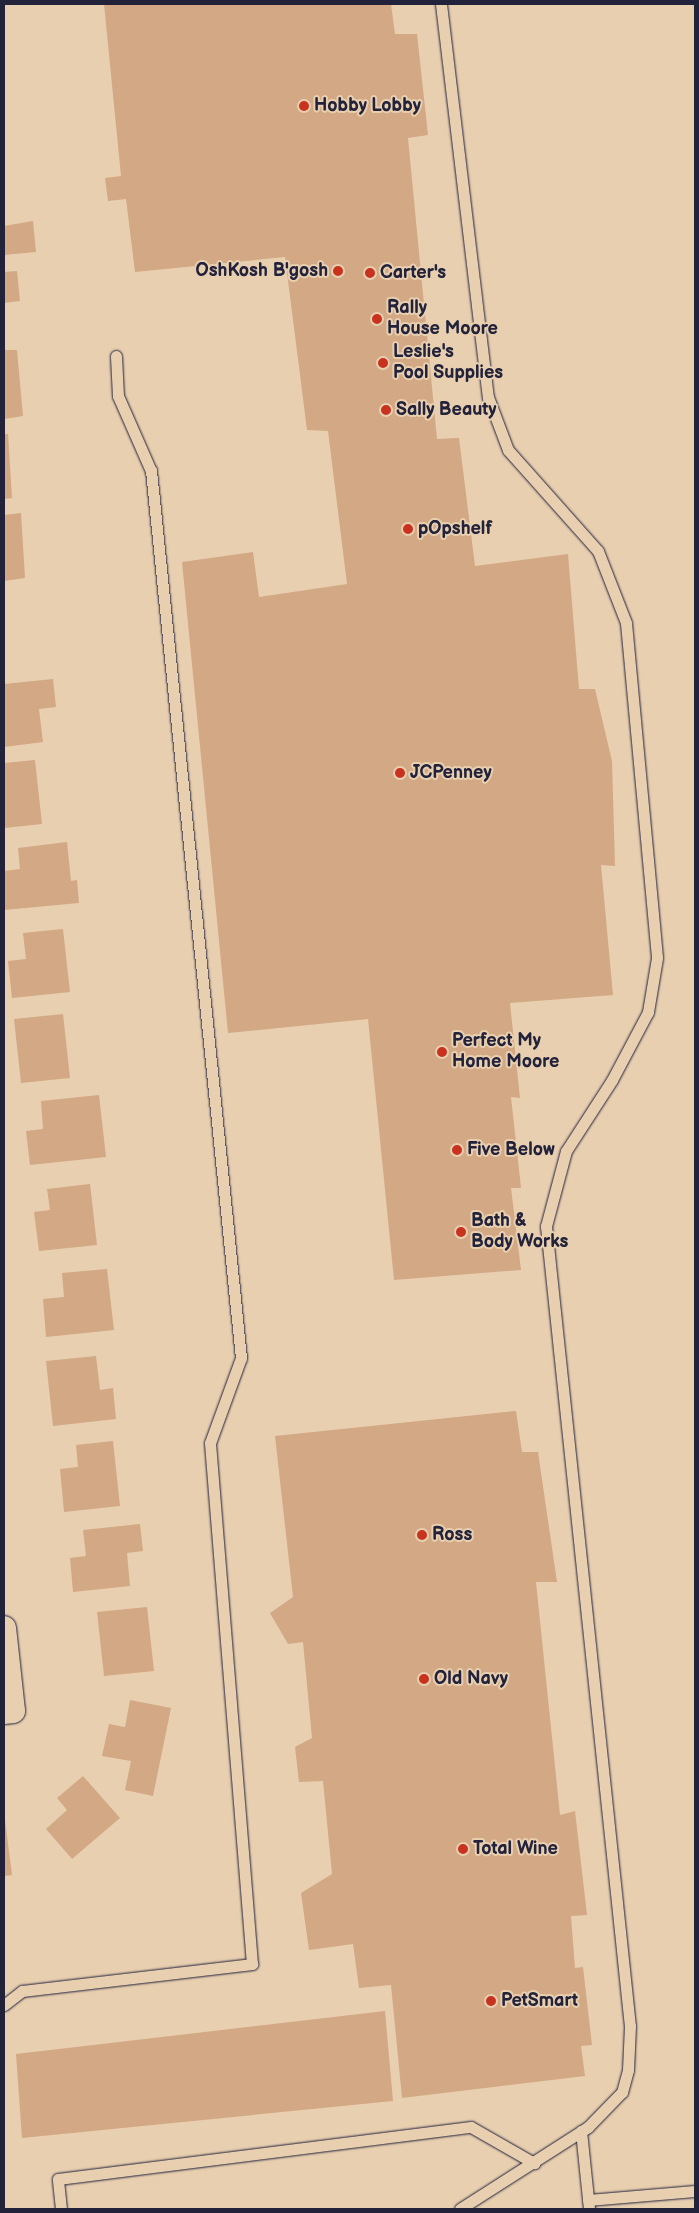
<!DOCTYPE html>
<html>
<head>
<meta charset="utf-8">
<style>
  body { margin:0 }
  #map { position:relative; width:699px; height:2213px; overflow:hidden; background:#e8cfb0; font-family:"Balsamiq Sans",sans-serif }
  div>[style] { position:absolute }
  .building>* { inset:0; background:#d3a884 }
  .roads { filter:drop-shadow(0 0 1px #22223b) drop-shadow(0 0 1px #22223b) }
  .service>* { height:11px; margin:-5.5px; padding:0 5.5px; transform-origin:5.5px; border-radius:5.5px; background:#e8cfb0 }
  .minor>* { height:24px; margin:-12px; padding:0 12px; transform-origin:12px; border-radius:12px; background:#e8cfb0 }
  .dots>* { width:14px; height:14px; translate:-50% -50%; box-sizing:border-box; border:2px solid #e8cfb0; border-radius:50% }
  span { translate:-50% -50%; white-space:nowrap; text-align:center; line-height:1.15; -webkit-text-stroke:4px #e8cfb0; paint-order:stroke }
  .poi-label { font-size:18px; color:#22223b; font-weight:700 }
  .left { translate:0 -50%; text-align:left }
  .right { translate:-100% -50%; text-align:right }
  .frame { position:absolute; inset:0; border:5px solid #22223b; pointer-events:none }
</style>
</head>
<body>
<div id="map">
  <div class="building">
    <i style="clip-path:polygon(104px 4px,391px 4px,395px 34px,417px 34px,428px 135px,408px 138px,437px 439px,459px 438px,475px 566px,568px 554px,579px 689px,595px 689px,612px 761px,615px 866px,601px 865px,613px 995px,510px 1003px,520px 1098px,511px 1097px,521px 1188px,511px 1188px,521px 1270px,394px 1280px,368px 1019px,228px 1033px,182px 562px,253px 552px,259px 597px,347px 584px,328px 431px,307px 430px,285px 257px,135px 272px,126px 199px,108px 201px,105px 178px,121px 176px)"></i>
    <i style="clip-path:polygon(33px 221px,36px 252px,4px 255px,4px 226px)"></i>
    <i style="clip-path:polygon(17px 271px,20px 301px,4px 303px,4px 272px)"></i>
    <i style="clip-path:polygon(4px 350px,17px 350px,23px 416px,4px 419px)"></i>
    <i style="clip-path:polygon(4px 434px,8px 434px,12px 498px,4px 499px)"></i>
    <i style="clip-path:polygon(21px 513px,25px 578px,4px 581px,4px 515px)"></i>
    <i style="clip-path:polygon(53px 679px,56px 707px,39px 709px,43px 742px,4px 747px,4px 684px)"></i>
    <i style="clip-path:polygon(35px 760px,42px 824px,4px 828px,4px 763px)"></i>
    <i style="clip-path:polygon(67px 842px,71px 881px,77px 880px,79px 903px,4px 910px,4px 871px,20px 869px,18px 848px)"></i>
    <i style="clip-path:polygon(63px 929px,70px 992px,12px 998px,8px 961px,26px 959px,23px 933px)"></i>
    <i style="clip-path:polygon(63px 1014px,70px 1078px,21px 1083px,14px 1019px)"></i>
    <i style="clip-path:polygon(99px 1095px,106px 1157px,30px 1165px,26px 1131px,43px 1129px,41px 1101px)"></i>
    <i style="clip-path:polygon(90px 1184px,97px 1245px,39px 1251px,34px 1212px,50px 1210px,47px 1189px)"></i>
    <i style="clip-path:polygon(107px 1269px,114px 1330px,46px 1337px,43px 1299px,64px 1297px,62px 1273px)"></i>
    <i style="clip-path:polygon(96px 1356px,100px 1390px,113px 1388px,116px 1419px,53px 1426px,46px 1361px)"></i>
    <i style="clip-path:polygon(516px 1411px,522px 1452px,538px 1452px,557px 1582px,536px 1582px,560px 1815px,575px 1811px,587px 1915px,571px 1916px,575px 1968px,583px 1967px,592px 2045px,581px 2046px,585px 2076px,402px 2098px,391px 1985px,359px 1988px,353px 1944px,309px 1950px,301px 1893px,332px 1874px,323px 1781px,299px 1782px,295px 1747px,312px 1738px,303px 1642px,288px 1644px,270px 1613px,293px 1597px,275px 1436px)"></i>
    <i style="clip-path:polygon(113px 1441px,120px 1506px,64px 1512px,60px 1469px,78px 1467px,76px 1445px)"></i>
    <i style="clip-path:polygon(140px 1524px,143px 1551px,127px 1553px,130px 1586px,73px 1592px,70px 1558px,86px 1556px,83px 1530px)"></i>
    <i style="clip-path:polygon(147px 1607px,154px 1671px,104px 1676px,97px 1612px)"></i>
    <i style="clip-path:polygon(130px 1700px,171px 1708px,153px 1796px,125px 1790px,131px 1761px,102px 1756px,109px 1724px,125px 1727px)"></i>
    <i style="clip-path:polygon(83px 1776px,120px 1818px,72px 1859px,46px 1829px,67px 1810px,57px 1798px)"></i>
    <i style="clip-path:polygon(4px 1812px,12px 1875px,4px 1876px)"></i>
    <i style="clip-path:polygon(385px 2011px,393px 2101px,22px 2138px,16px 2054px)"></i>
  </div>
  <div class="roads">
    <div class="service">
      <i style="left:441px;top:4px;width:396px;rotate:83.2deg"></i>
      <i style="left:488px;top:397px;width:57px;rotate:69.3deg"></i>
      <i style="left:508px;top:450px;width:135px;rotate:48.3deg"></i>
      <i style="left:598px;top:551px;width:77px;rotate:68.7deg"></i>
      <i style="left:626px;top:623px;width:336px;rotate:84.7deg"></i>
      <i style="left:657px;top:958px;width:55px;rotate:99.5deg"></i>
      <i style="left:648px;top:1012px;width:77px;rotate:117.9deg"></i>
      <i style="left:612px;top:1080px;width:85px;rotate:122.9deg"></i>
      <i style="left:566px;top:1151px;width:78px;rotate:104.9deg"></i>
      <i style="left:546px;top:1226px;width:804px;rotate:84.01deg"></i>
      <i style="left:630px;top:2026px;width:44px;rotate:92.6deg"></i>
      <i style="left:628px;top:2070px;width:23px;rotate:105deg"></i>
      <i style="left:622px;top:2092px;width:49px;rotate:134.2deg"></i>
      <i style="left:588px;top:2127px;width:152px;rotate:147.4deg"></i>
      <i style="left:4px;top:2005px;width:23px;rotate:-38deg"></i>
      <i style="left:22px;top:1991px;width:232px;rotate:-6.7deg"></i>
      <i style="left:252px;top:1964px;width:523px;rotate:-94.61deg"></i>
      <i style="left:210px;top:1443px;width:90px;rotate:-70deg"></i>
      <i style="left:241px;top:1358px;width:892px;rotate:-95.79deg"></i>
      <i style="left:151px;top:471px;width:82px;rotate:-113.7deg"></i>
      <i style="left:118px;top:396px;width:40px;rotate:-92.9deg"></i>
      <i style="left:581px;top:2131px;width:78px;rotate:84.1deg"></i>
      <i style="left:588px;top:2200px;width:107px;rotate:-4.8deg"></i>
      <i style="left:61px;top:2209px;width:30px;rotate:-96deg"></i>
      <i style="left:58px;top:2179px;width:416px;rotate:-7.2deg"></i>
      <i style="left:471px;top:2127px;width:73px;rotate:29.7deg"></i>
    </div>
    <div class="minor">
      <i style="left:4px;top:1628px;width:83px;rotate:83.8deg"></i>
      <i style="left:13px;top:1711px;width:9px;rotate:174deg"></i>
    </div>
  </div>
  <div class="dots">
    <i style="left:304px;top:106px;background:#c8321e"></i>
    <i style="left:338px;top:271px;background:#c8321e"></i>
    <i style="left:370px;top:273px;background:#c8321e"></i>
    <i style="left:377px;top:319px;background:#c8321e"></i>
    <i style="left:383px;top:363px;background:#c8321e"></i>
    <i style="left:386px;top:410px;background:#c8321e"></i>
    <i style="left:408px;top:529px;background:#c8321e"></i>
    <i style="left:400px;top:773px;background:#c8321e"></i>
    <i style="left:442px;top:1052px;background:#c8321e"></i>
    <i style="left:457px;top:1150px;background:#c8321e"></i>
    <i style="left:461px;top:1232px;background:#c8321e"></i>
    <i style="left:422px;top:1535px;background:#c8321e"></i>
    <i style="left:424px;top:1679px;background:#c8321e"></i>
    <i style="left:463px;top:1849px;background:#c8321e"></i>
    <i style="left:491px;top:2001px;background:#c8321e"></i>
  </div>
  <div class="poi-label">
    <span class="left" style="left:314px;top:106px">Hobby Lobby</span>
    <span class="right" style="left:328px;top:271px">OshKosh B'gosh</span>
    <span class="left" style="left:380px;top:273px">Carter's</span>
    <span class="left" style="left:387px;top:319px">Rally<br>House Moore</span>
    <span class="left" style="left:393px;top:363px">Leslie's<br>Pool Supplies</span>
    <span class="left" style="left:396px;top:410px">Sally Beauty</span>
    <span class="left" style="left:418px;top:529px">pOpshelf</span>
    <span class="left" style="left:410px;top:773px">JCPenney</span>
    <span class="left" style="left:452px;top:1052px">Perfect My<br>Home Moore</span>
    <span class="left" style="left:467px;top:1150px">Five Below</span>
    <span class="left" style="left:471px;top:1232px">Bath &amp;<br>Body Works</span>
    <span class="left" style="left:432px;top:1535px">Ross</span>
    <span class="left" style="left:434px;top:1679px">Old Navy</span>
    <span class="left" style="left:473px;top:1849px">Total Wine</span>
    <span class="left" style="left:501px;top:2001px">PetSmart</span>
  </div>
  <div class="frame"></div>
</div>
</body>
</html>
